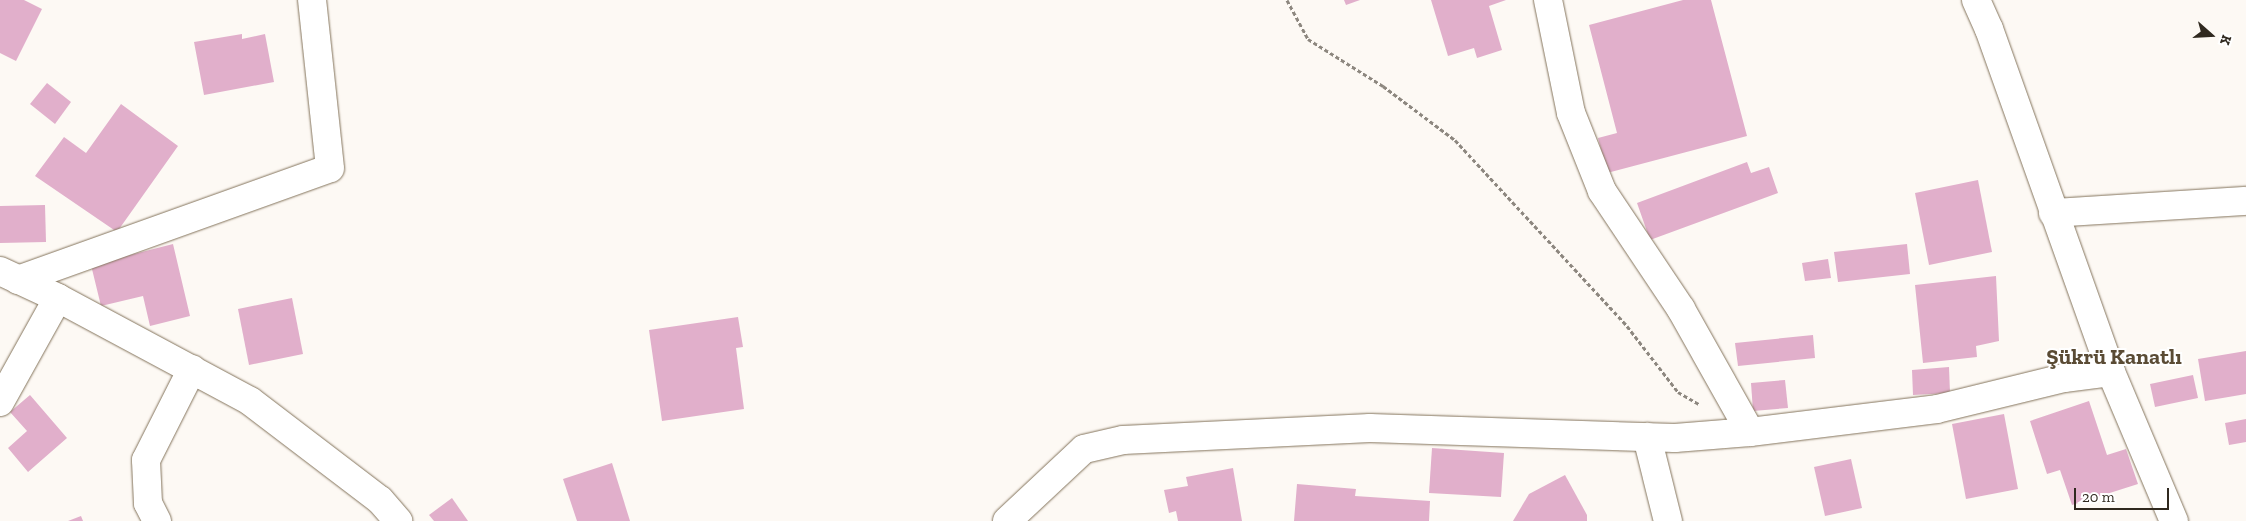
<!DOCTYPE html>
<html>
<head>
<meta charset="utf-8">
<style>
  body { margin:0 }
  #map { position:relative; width:2246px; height:521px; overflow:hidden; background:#fdf9f4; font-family:"Zilla Slab",serif }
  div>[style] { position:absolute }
  .building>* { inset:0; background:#e1afcb }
  .path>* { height:3px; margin-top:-1.5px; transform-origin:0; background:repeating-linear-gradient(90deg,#8d877f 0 4px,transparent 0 6.5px) }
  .roads { filter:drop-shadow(0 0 1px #84745c) drop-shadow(0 0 1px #84745c) }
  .minor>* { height:28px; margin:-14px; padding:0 14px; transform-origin:14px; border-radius:14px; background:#fff }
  span { translate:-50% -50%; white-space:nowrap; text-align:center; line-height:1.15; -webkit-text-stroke:4px #fff; paint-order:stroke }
  .district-label { font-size:22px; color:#5a4b34; font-weight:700 }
  .north { position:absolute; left:2186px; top:10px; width:50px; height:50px; -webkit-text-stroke:4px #fff; paint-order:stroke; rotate:109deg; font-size:14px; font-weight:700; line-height:20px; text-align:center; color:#30291f }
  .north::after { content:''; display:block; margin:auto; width:18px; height:22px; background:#30291f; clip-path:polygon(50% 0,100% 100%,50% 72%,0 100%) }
  .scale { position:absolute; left:2074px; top:488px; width:95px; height:22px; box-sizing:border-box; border:2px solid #30291f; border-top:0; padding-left:6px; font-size:15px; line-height:18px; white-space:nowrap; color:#30291f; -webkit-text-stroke:4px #fff; paint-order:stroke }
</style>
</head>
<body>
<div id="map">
  <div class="building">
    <i style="clip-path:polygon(0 0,24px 0,42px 9px,16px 61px,0 53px)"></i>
    <i style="clip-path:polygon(1344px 0,1360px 0,1346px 5px)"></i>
    <i style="clip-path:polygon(1431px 0,1506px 0,1489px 6px,1502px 50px,1477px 58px,1474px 48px,1448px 56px)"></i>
    <i style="clip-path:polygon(1683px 0,1711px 0,1747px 136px,1607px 173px,1598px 138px,1617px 133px,1589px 25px)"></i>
    <i style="clip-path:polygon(242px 34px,242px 39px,265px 34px,274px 82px,204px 95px,194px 42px)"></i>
    <i style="clip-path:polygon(47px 83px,71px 102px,55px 124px,30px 104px)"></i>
    <i style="clip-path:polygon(121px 104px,178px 146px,117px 232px,35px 176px,64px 137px,86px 153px)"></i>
    <i style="clip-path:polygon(1747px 162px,1751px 173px,1769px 167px,1778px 193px,1650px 240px,1637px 203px)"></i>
    <i style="clip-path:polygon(1978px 180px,1992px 252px,1929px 265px,1915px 193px)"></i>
    <i style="clip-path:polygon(45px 205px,46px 242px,0 243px,0 206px)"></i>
    <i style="clip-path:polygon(173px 244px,190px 316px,150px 326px,143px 296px,101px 306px,91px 265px)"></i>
    <i style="clip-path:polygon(1907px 244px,1910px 274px,1838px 282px,1834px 252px)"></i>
    <i style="clip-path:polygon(1828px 259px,1831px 278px,1805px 281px,1802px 263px)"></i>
    <i style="clip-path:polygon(1996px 276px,1999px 341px,1976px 346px,1977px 357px,1923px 363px,1915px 285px)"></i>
    <i style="clip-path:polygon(292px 298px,303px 354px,249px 365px,238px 309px)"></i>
    <i style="clip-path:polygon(738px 317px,743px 347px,736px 348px,744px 409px,662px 421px,649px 330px)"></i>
    <i style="clip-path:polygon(1813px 335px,1815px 358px,1738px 366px,1735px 343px)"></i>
    <i style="clip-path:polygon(2246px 351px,2246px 394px,2205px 401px,2198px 359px)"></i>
    <i style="clip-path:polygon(1949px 367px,1950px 393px,1913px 395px,1912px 370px)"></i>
    <i style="clip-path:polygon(2193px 375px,2198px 398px,2155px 407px,2150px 384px)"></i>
    <i style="clip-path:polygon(1785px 380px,1788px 408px,1753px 411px,1751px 383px)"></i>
    <i style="clip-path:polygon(30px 395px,67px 438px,28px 472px,8px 448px,27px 431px,10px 412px)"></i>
    <i style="clip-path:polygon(2089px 401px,2107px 455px,2126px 449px,2138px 484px,2072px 505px,2060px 470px,2047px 474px,2030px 421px)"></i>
    <i style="clip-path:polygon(2004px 414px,2018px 489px,1966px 499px,1952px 424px)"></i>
    <i style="clip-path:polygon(2246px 419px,2246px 442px,2229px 445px,2225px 423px)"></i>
    <i style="clip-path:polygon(1432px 448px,1504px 453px,1501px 497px,1429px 493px)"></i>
    <i style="clip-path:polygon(1851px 459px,1862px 508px,1825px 516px,1814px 467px)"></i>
    <i style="clip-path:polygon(612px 463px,630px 521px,577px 521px,563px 479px)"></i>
    <i style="clip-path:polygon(1233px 468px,1242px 521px,1178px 521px,1176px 511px,1169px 513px,1164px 490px,1188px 486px,1186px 477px)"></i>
    <i style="clip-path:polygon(1565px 475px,1587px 515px,1587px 521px,1513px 521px,1529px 494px)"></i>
    <i style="clip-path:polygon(1297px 484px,1356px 489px,1355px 496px,1430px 501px,1429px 521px,1294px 521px)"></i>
    <i style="clip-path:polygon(452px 498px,468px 521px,434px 521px,429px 515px)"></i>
    <i style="clip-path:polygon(81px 516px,83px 521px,68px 521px)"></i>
  </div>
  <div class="path">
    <i style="left:1287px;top:0;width:44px;rotate:61.7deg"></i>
    <i style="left:1308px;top:39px;width:89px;rotate:32.1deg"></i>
    <i style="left:1383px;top:86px;width:90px;rotate:36.9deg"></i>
    <i style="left:1455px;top:140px;width:253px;rotate:47.2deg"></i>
    <i style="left:1627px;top:326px;width:83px;rotate:52.3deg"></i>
    <i style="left:1678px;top:392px;width:24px;rotate:30deg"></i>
  </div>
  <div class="roads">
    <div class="minor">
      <i style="left:1548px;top:0;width:115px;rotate:78.5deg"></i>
      <i style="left:1571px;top:113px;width:84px;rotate:68.3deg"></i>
      <i style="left:1602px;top:191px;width:142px;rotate:56.2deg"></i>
      <i style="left:1681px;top:309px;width:141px;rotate:60.7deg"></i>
      <i style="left:1976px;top:0;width:32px;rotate:66deg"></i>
      <i style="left:1989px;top:29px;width:364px;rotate:70.4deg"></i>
      <i style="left:2111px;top:372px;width:162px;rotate:67.1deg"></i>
      <i style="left:2053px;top:213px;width:193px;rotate:-3.6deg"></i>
      <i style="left:0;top:271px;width:64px;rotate:25deg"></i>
      <i style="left:58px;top:298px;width:218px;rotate:28.2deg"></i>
      <i style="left:250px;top:401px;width:163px;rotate:37.3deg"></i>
      <i style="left:380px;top:500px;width:28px;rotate:49deg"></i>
      <i style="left:18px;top:280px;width:331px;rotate:-19.7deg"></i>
      <i style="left:330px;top:168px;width:169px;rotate:-96.1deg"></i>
      <i style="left:0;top:402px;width:119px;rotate:-60.9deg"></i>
      <i style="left:1647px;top:437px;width:87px;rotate:76deg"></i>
      <i style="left:157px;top:521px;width:20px;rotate:-117deg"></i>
      <i style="left:148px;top:503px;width:43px;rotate:-92.7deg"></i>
      <i style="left:146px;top:460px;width:102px;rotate:-63.2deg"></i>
      <i style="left:1007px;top:521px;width:105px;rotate:-43.1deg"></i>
      <i style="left:1084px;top:449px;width:40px;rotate:-13deg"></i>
      <i style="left:1123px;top:440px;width:247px;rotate:-2.8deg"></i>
      <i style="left:1370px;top:428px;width:305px;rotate:1.9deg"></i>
      <i style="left:1675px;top:438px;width:75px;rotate:-4.6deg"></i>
      <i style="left:1750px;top:432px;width:188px;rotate:-7deg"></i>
      <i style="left:1937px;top:409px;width:131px;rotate:-13.7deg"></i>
      <i style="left:2064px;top:378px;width:47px;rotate:-7.3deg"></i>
    </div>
  </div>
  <div class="district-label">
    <span style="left:2114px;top:357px">Şükrü Kanatlı</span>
  </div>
  <div class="north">K</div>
  <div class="scale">20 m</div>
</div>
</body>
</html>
